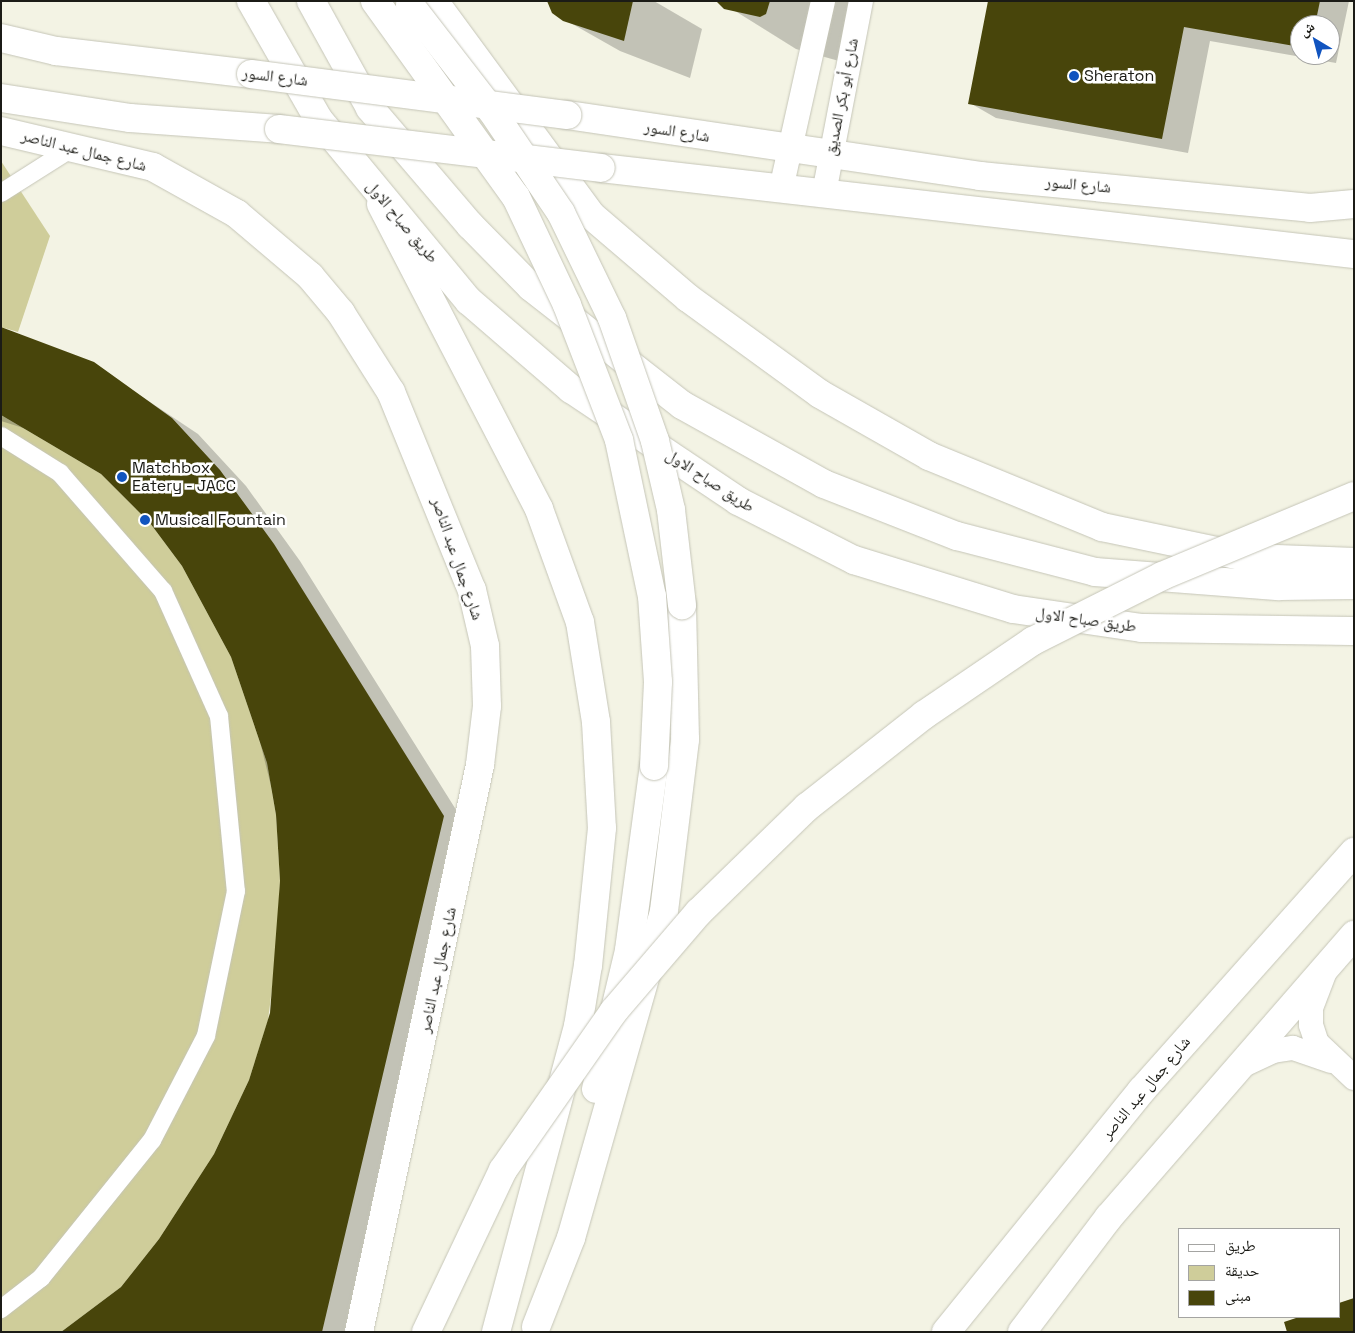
<!DOCTYPE html>
<html>
<head>
<meta charset="utf-8">
<style>
  body { margin:0 }
  #map { position:relative; width:1355px; height:1333px; overflow:hidden; background:#f3f3e4; font-family:"Space Grotesk","Noto Naskh Arabic",sans-serif }
  div>[style] { position:absolute }
  .green>* { inset:0; background:#cfcd9a }
  .shadow>* { inset:0; background:#0003 }
  .building>* { inset:0; background:#48450b }
  .roads { filter:drop-shadow(0 0 1px #c5c5b7) drop-shadow(0 0 1px #c5c5b7) }
  .pedestrian>* { height:18px; margin:-9px; padding:0 9px; transform-origin:9px; border-radius:9px; background:#fff }
  .minor>* { height:24px; margin:-12px; padding:0 12px; transform-origin:12px; border-radius:12px; background:#fff }
  .secondary>* { height:28px; margin:-14px; padding:0 14px; transform-origin:14px; border-radius:14px; background:#fff }
  .primary>* { height:28px; margin:-14px; padding:0 14px; transform-origin:14px; border-radius:14px; background:#fff }
  .trunk>* { height:28px; margin:-14px; padding:0 14px; transform-origin:14px; border-radius:14px; background:#fff }
  .motorway>* { height:28px; margin:-14px; padding:0 14px; transform-origin:14px; border-radius:14px; background:#fff }
  .bridges { filter:drop-shadow(0 0 1px #c5c5b7) drop-shadow(0 0 1px #c5c5b7) }
  .secondary-bridge>* { height:28px; margin:-14px; padding:0 14px; transform-origin:14px; border-radius:14px; background:#fff }
  .motorway-bridge>* { height:28px; margin:-14px; padding:0 14px; transform-origin:14px; border-radius:14px; background:#fff }
  .dots>* { width:14px; height:14px; translate:-50% -50%; box-sizing:border-box; border:2px solid #fff; border-radius:50% }
  span { translate:-50% -50%; white-space:nowrap; text-align:center; line-height:1.15; -webkit-text-stroke:5px #fff; paint-order:stroke }
  .poi-label { font-size:16px; color:#1b1b16 }
  .left { translate:0 -50%; text-align:left }
  .street-label { font-size:16px; color:#1b1b16 }
  .frame { position:absolute; inset:0; border:2px solid #1b1b16; pointer-events:none }
  .legend { position:absolute; left:1178px; top:1228px; width:162px; height:90px; box-sizing:border-box; background:#fff; border:1px solid #a4a4a2; margin:0; padding:6px 9px; list-style:none; font-size:15px; color:#1b1b16 }
  .legend li { display:flex; align-items:center; gap:10px; height:25px }
  .legend b { width:25px; border:1px solid #a4a4a2 }
  .north { position:absolute; left:1290px; top:15px; width:50px; height:50px; box-sizing:border-box; background:#fff; border:1px solid #a4a4a2; border-radius:50%; rotate:323deg; font-size:14px; font-weight:700; line-height:20px; text-align:center; color:#1b1b16 }
  .north::after { content:''; display:block; margin:auto; width:18px; height:22px; background:#1154bf; clip-path:polygon(50% 0,100% 100%,50% 72%,0 100%) }
</style>
</head>
<body>
<div id="map">
  <div class="green">
    <i style="clip-path:polygon(1px 161px,50px 236px,18px 332px,1px 327px)"></i>
    <i style="clip-path:polygon(1px 415px,101px 474px,150px 523px,182px 566px,231px 657px,267px 763px,276px 815px,280px 881px,276px 958px,268px 1020px,249px 1080px,214px 1154px,159px 1239px,121px 1287px,61px 1332px,1px 1332px)"></i>
  </div>
  <div class="shadow">
    <i style="clip-path:polygon(548px 1px,654px 1px,702px 29px,690px 78px,620px 51px,553px 13px)"></i>
    <i style="clip-path:polygon(719px 1px,859px 1px,839px 61px,796px 49px)"></i>
    <i style="clip-path:polygon(evenodd,989px 1px,1349px 1px,1336px 63px,1210px 41px,1188px 153px,996px 118px,970px 103px,989px 1px,1300px 25px,1330px 25px,1330px 55px,1300px 55px,1300px 25px)"></i>
    <i style="clip-path:polygon(1px 329px,93px 364px,198px 434px,246px 486px,300px 561px,470px 832px,352px 1332px,63px 1332px,122px 1287px,160px 1240px,215px 1154px,251px 1080px,271px 1013px,282px 881px,278px 814px,253px 714px,232px 656px,183px 565px,151px 522px,101px 473px,36px 432px,1px 421px)"></i>
  </div>
  <div class="building">
    <i style="clip-path:polygon(547px 1px,633px 1px,624px 41px,563px 21px,552px 13px)"></i>
    <i style="clip-path:polygon(716px 1px,770px 1px,766px 14px,760px 17px,724px 9px)"></i>
    <i style="clip-path:polygon(988px 1px,1320px 1px,1315px 25px,1300px 25px,1300px 47px,1184px 27px,1162px 139px,968px 104px)"></i>
    <i style="clip-path:polygon(1px 327px,94px 362px,172px 418px,220px 470px,274px 544px,444px 816px,322px 1332px,61px 1332px,121px 1287px,159px 1239px,214px 1154px,249px 1080px,270px 1013px,280px 881px,276px 815px,267px 763px,231px 657px,182px 566px,150px 523px,101px 474px,1px 415px)"></i>
    <i style="clip-path:polygon(1354px 1298px,1354px 1332px,1287px 1332px,1284px 1322px,1299px 1317px,1339px 1317px,1339px 1303px)"></i>
  </div>
  <div class="roads">
    <div class="pedestrian">
      <i style="left:1px;top:193px;width:88px;rotate:-32.4deg"></i>
      <i style="left:1px;top:436px;width:70px;rotate:32.1deg"></i>
      <i style="left:60px;top:473px;width:157px;rotate:48.9deg"></i>
      <i style="left:163px;top:591px;width:137px;rotate:65.9deg"></i>
      <i style="left:219px;top:716px;width:176px;rotate:84.5deg"></i>
      <i style="left:236px;top:891px;width:148px;rotate:101.7deg"></i>
      <i style="left:206px;top:1036px;width:117px;rotate:117.4deg"></i>
      <i style="left:152px;top:1140px;width:177px;rotate:128.8deg"></i>
      <i style="left:41px;top:1278px;width:51px;rotate:142.2deg"></i>
    </div>
    <div class="minor">
      <i style="left:781px;top:189px;width:193px;rotate:-77.4deg"></i>
      <i style="left:824px;top:193px;width:196px;rotate:-79.1deg"></i>
      <i style="left:1324px;top:974px;width:36px;rotate:111deg"></i>
      <i style="left:1311px;top:1008px;width:17px;rotate:90deg"></i>
      <i style="left:1311px;top:1025px;width:19px;rotate:72deg"></i>
      <i style="left:1317px;top:1043px;width:51px;rotate:43.4deg"></i>
      <i style="left:1243px;top:1065px;width:33px;rotate:-25deg"></i>
      <i style="left:1273px;top:1051px;width:20px;rotate:-9deg"></i>
      <i style="left:1293px;top:1048px;width:40px;rotate:18.9deg"></i>
    </div>
    <div class="secondary">
      <i style="left:1px;top:38px;width:57px;rotate:13.3deg"></i>
      <i style="left:56px;top:51px;width:196px;rotate:6.7deg"></i>
      <i style="left:1px;top:98px;width:131px;rotate:8.8deg"></i>
      <i style="left:130px;top:118px;width:149px;rotate:4.2deg"></i>
      <i style="left:567px;top:115px;width:417px;rotate:8.4deg"></i>
      <i style="left:980px;top:176px;width:332px;rotate:5.5deg"></i>
      <i style="left:1310px;top:208px;width:44px;rotate:-5.2deg"></i>
      <i style="left:1px;top:131px;width:156px;rotate:13.3deg"></i>
      <i style="left:153px;top:167px;width:96px;rotate:29.2deg"></i>
      <i style="left:237px;top:214px;width:96px;rotate:40.3deg"></i>
      <i style="left:310px;top:276px;width:48px;rotate:50deg"></i>
      <i style="left:341px;top:313px;width:93px;rotate:57.7deg"></i>
      <i style="left:391px;top:392px;width:214px;rotate:67.8deg"></i>
      <i style="left:472px;top:590px;width:57px;rotate:76.9deg"></i>
      <i style="left:485px;top:646px;width:60px;rotate:88.1deg"></i>
      <i style="left:487px;top:706px;width:59px;rotate:96.8deg"></i>
      <i style="left:480px;top:765px;width:580px;rotate:102.05deg"></i>
      <i style="left:601px;top:168px;width:758px;rotate:6.52deg"></i>
    </div>
    <div class="primary">
      <i style="left:1022px;top:1332px;width:144px;rotate:-52.9deg"></i>
      <i style="left:1109px;top:1217px;width:374px;rotate:-49deg"></i>
    </div>
    <div class="trunk">
      <i style="left:381px;top:204px;width:343px;rotate:62.6deg"></i>
      <i style="left:539px;top:509px;width:120px;rotate:70.1deg"></i>
      <i style="left:580px;top:622px;width:101px;rotate:80.9deg"></i>
      <i style="left:596px;top:722px;width:106px;rotate:86.8deg"></i>
      <i style="left:602px;top:828px;width:138px;rotate:95.8deg"></i>
      <i style="left:588px;top:965px;width:62px;rotate:99.3deg"></i>
      <i style="left:578px;top:1026px;width:317px;rotate:105deg"></i>
      <i style="left:946px;top:1332px;width:311px;rotate:-51deg"></i>
      <i style="left:1142px;top:1090px;width:319px;rotate:-48.3deg"></i>
    </div>
    <div class="motorway">
      <i style="left:251px;top:1px;width:137px;rotate:60.3deg"></i>
      <i style="left:319px;top:120px;width:235px;rotate:50.4deg"></i>
      <i style="left:469px;top:301px;width:135px;rotate:40.8deg"></i>
      <i style="left:571px;top:389px;width:201px;rotate:33.8deg"></i>
      <i style="left:738px;top:501px;width:130px;rotate:27deg"></i>
      <i style="left:854px;top:560px;width:166px;rotate:17.1deg"></i>
      <i style="left:1013px;top:609px;width:130px;rotate:8.4deg"></i>
      <i style="left:1142px;top:628px;width:212px;rotate:0.8deg"></i>
      <i style="left:311px;top:1px;width:122px;rotate:61.1deg"></i>
      <i style="left:370px;top:108px;width:154px;rotate:49.5deg"></i>
      <i style="left:470px;top:225px;width:87px;rotate:45.5deg"></i>
      <i style="left:531px;top:287px;width:192px;rotate:38deg"></i>
      <i style="left:682px;top:405px;width:162px;rotate:29.1deg"></i>
      <i style="left:824px;top:484px;width:143px;rotate:21.4deg"></i>
      <i style="left:957px;top:536px;width:143px;rotate:14.6deg"></i>
      <i style="left:1095px;top:572px;width:185px;rotate:4.4deg"></i>
      <i style="left:1279px;top:586px;width:75px;rotate:-0.8deg"></i>
      <i style="left:434px;top:1px;width:267px;rotate:53.7deg"></i>
      <i style="left:592px;top:216px;width:126px;rotate:40.5deg"></i>
      <i style="left:688px;top:298px;width:163px;rotate:36deg"></i>
      <i style="left:820px;top:394px;width:125px;rotate:29.6deg"></i>
      <i style="left:929px;top:456px;width:187px;rotate:22.3deg"></i>
      <i style="left:1102px;top:527px;width:152px;rotate:11.8deg"></i>
      <i style="left:1251px;top:558px;width:103px;rotate:2.2deg"></i>
      <i style="left:596px;top:1089px;width:143px;rotate:-76.6deg"></i>
      <i style="left:629px;top:950px;width:186px;rotate:-82.3deg"></i>
      <i style="left:536px;top:1327px;width:96px;rotate:-68.5deg"></i>
      <i style="left:571px;top:1238px;width:340px;rotate:-74.1deg"></i>
      <i style="left:664px;top:911px;width:173px;rotate:-83deg"></i>
      <i style="left:685px;top:739px;width:134px;rotate:-91.3deg"></i>
    </div>
  </div>
  <div class="bridges">
    <div class="secondary-bridge">
      <i style="left:251px;top:74px;width:319px;rotate:7.4deg"></i>
      <i style="left:279px;top:129px;width:324px;rotate:6.9deg"></i>
    </div>
    <div class="motorway-bridge">
      <i style="left:375px;top:1px;width:241px;rotate:54.3deg"></i>
      <i style="left:516px;top:197px;width:119px;rotate:64.7deg"></i>
      <i style="left:567px;top:305px;width:145px;rotate:68.9deg"></i>
      <i style="left:619px;top:440px;width:159px;rotate:78.1deg"></i>
      <i style="left:652px;top:596px;width:86px;rotate:86deg"></i>
      <i style="left:658px;top:682px;width:84px;rotate:92.7deg"></i>
      <i style="left:410px;top:5px;width:134px;rotate:52.3deg"></i>
      <i style="left:492px;top:111px;width:123px;rotate:55.9deg"></i>
      <i style="left:561px;top:213px;width:117px;rotate:64.1deg"></i>
      <i style="left:612px;top:318px;width:130px;rotate:70.7deg"></i>
      <i style="left:655px;top:441px;width:71px;rotate:76.9deg"></i>
      <i style="left:671px;top:510px;width:96px;rotate:83.4deg"></i>
      <i style="left:426px;top:1332px;width:179px;rotate:-64.6deg"></i>
      <i style="left:503px;top:1170px;width:194px;rotate:-55.1deg"></i>
      <i style="left:614px;top:1011px;width:130px;rotate:-49.4deg"></i>
      <i style="left:699px;top:912px;width:151px;rotate:-44.2deg"></i>
      <i style="left:807px;top:807px;width:149px;rotate:-38.2deg"></i>
      <i style="left:924px;top:715px;width:132px;rotate:-34.2deg"></i>
      <i style="left:1033px;top:641px;width:144px;rotate:-26.7deg"></i>
      <i style="left:1162px;top:576px;width:208px;rotate:-22.6deg"></i>
    </div>
  </div>
  <div class="dots">
    <i style="left:1074px;top:76px;background:#1154bf"></i>
    <i style="left:122px;top:477px;background:#1154bf"></i>
    <i style="left:145px;top:520px;background:#1154bf"></i>
  </div>
  <div class="poi-label">
    <span class="left" style="left:1084px;top:76px">Sheraton</span>
    <span class="left" style="left:132px;top:477px">Matchbox<br>Eatery - JACC</span>
    <span class="left" style="left:155px;top:520px">Musical Fountain</span>
  </div>
  <div class="street-label">
    <span style="left:275px;top:77px;rotate:7deg">شارع السور</span>
    <span style="left:842px;top:97px;rotate:-79deg">شارع أبو بكر الصديق</span>
    <span style="left:677px;top:132px;rotate:9deg">شارع السور</span>
    <span style="left:84px;top:151px;rotate:14deg">شارع جمال عبد الناصر</span>
    <span style="left:1078px;top:185px;rotate:5deg">شارع السور</span>
    <span style="left:402px;top:222px;rotate:50deg">طريق صباح الاول</span>
    <span style="left:710px;top:481px;rotate:33deg">طريق صباح الاول</span>
    <span style="left:457px;top:559px;rotate:71deg">شارع جمال عبد الناصر</span>
    <span style="left:1086px;top:620px;rotate:8deg">طريق صباح الاول</span>
    <span style="left:438px;top:970px;rotate:-78deg">شارع جمال عبد الناصر</span>
    <span style="left:1146px;top:1088px;rotate:-50deg">شارع جمال عبد الناصر</span>
  </div>
  <div class="frame"></div>
  <ul class="legend">
  <li><b style="height:6px;background:#fff"></b>طريق</li>
  <li><b style="height:14px;background:#cfcd9a"></b>حديقة</li>
  <li><b style="height:14px;background:#48450b"></b>مبنى</li>
  </ul>
  <div class="north">ش</div>
</div>
</body>
</html>
